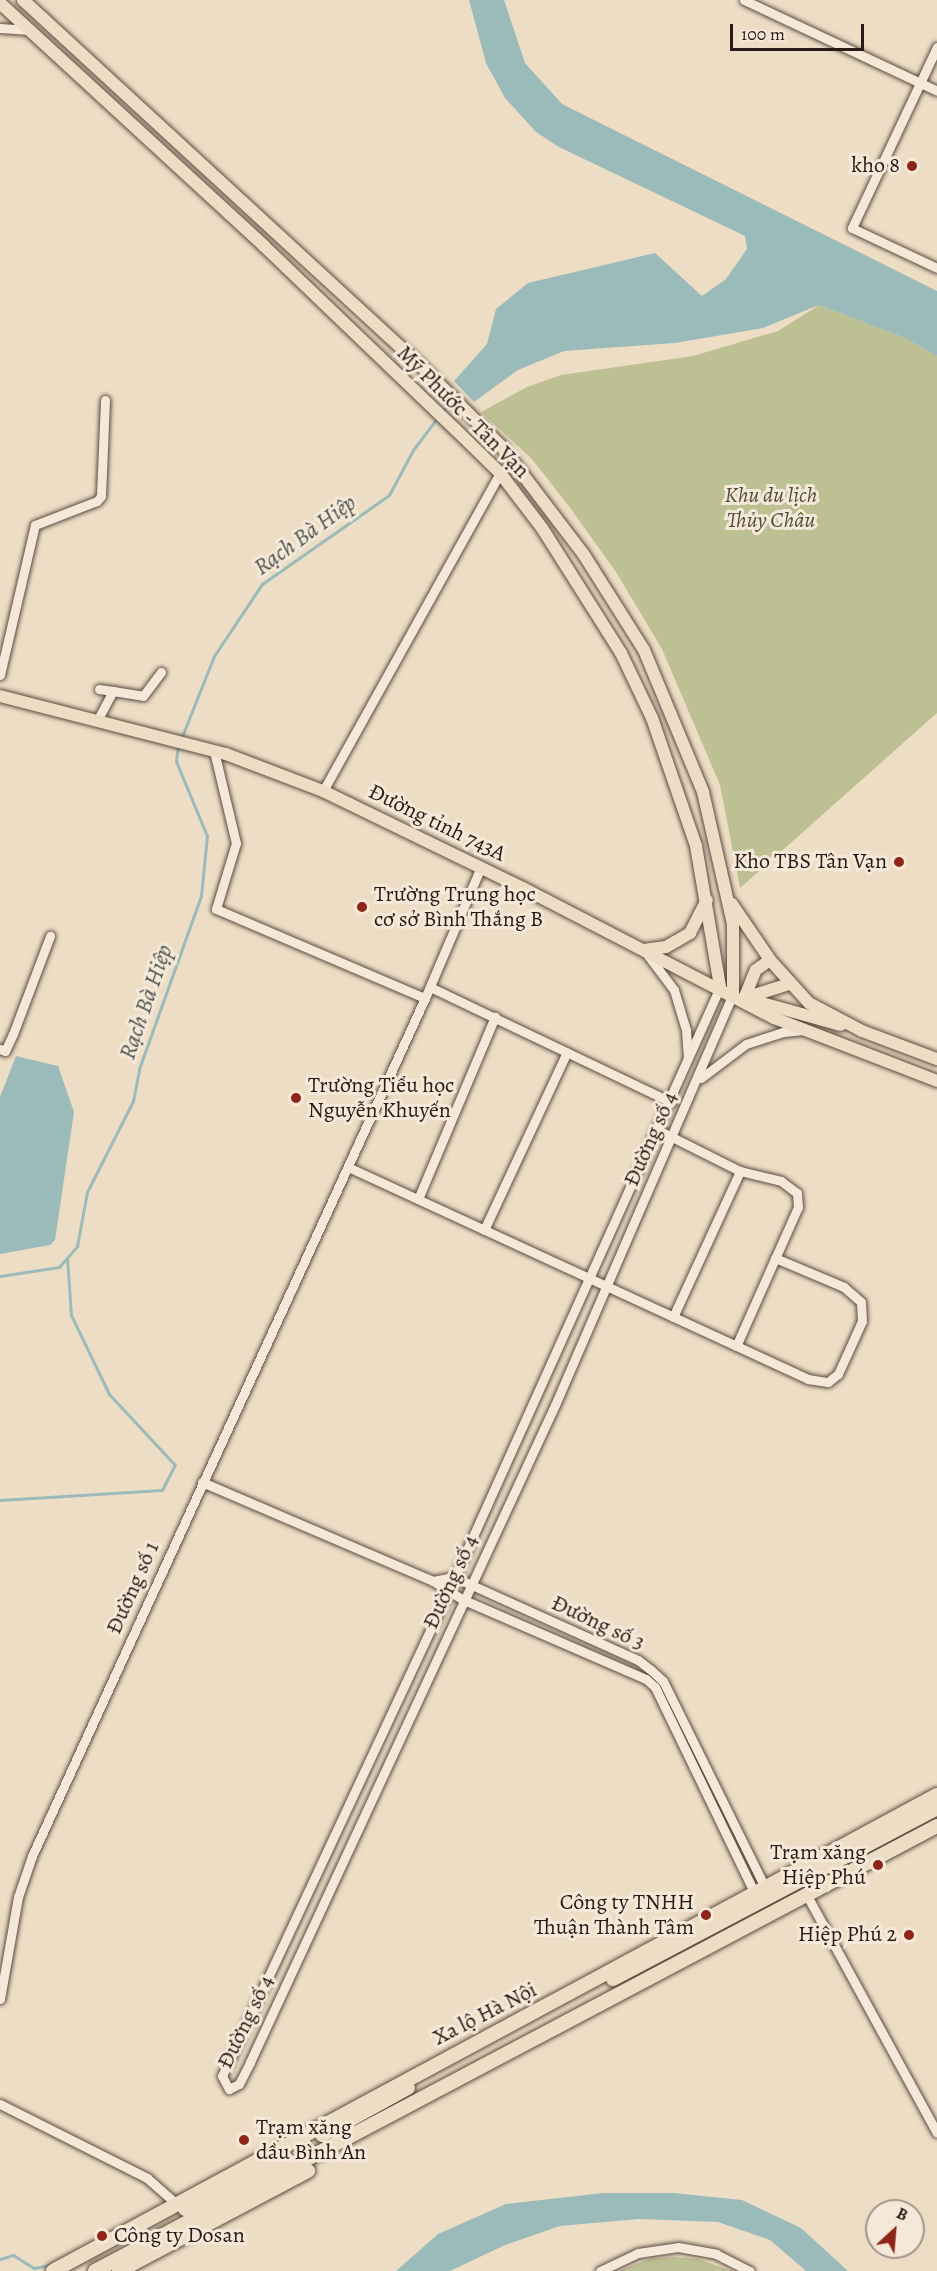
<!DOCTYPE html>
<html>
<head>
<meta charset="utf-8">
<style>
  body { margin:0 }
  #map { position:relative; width:937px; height:2271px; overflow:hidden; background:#eeddc5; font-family:Alegreya,serif }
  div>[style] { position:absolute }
  .green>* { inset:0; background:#bdc092 }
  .water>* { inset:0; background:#9abbba }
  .stream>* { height:3px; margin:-1.5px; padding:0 1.5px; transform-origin:1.5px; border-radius:1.5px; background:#9abbba }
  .roads { filter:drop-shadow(0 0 2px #5a4b40) drop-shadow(0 0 2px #5a4b40) }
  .minor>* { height:9px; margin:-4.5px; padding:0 4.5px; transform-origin:4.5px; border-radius:4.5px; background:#f4e9d9 }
  .major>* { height:12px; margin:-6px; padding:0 6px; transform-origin:6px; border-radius:6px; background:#eeddc5 }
  .highway>* { height:14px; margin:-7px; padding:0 7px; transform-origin:7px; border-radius:7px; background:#eeddc5 }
  .dots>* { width:16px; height:16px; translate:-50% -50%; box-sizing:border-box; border:3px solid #f4e9d9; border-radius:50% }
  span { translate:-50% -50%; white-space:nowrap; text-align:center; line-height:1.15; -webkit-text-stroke:6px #f4e9d9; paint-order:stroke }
  .poi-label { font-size:22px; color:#281a14 }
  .right { translate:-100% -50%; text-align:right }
  .left { translate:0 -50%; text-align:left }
  .street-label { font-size:22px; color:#281a14 }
  .park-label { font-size:22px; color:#554c3a; font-style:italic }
  .water-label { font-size:24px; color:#50524e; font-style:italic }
  .north { position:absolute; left:865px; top:2199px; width:60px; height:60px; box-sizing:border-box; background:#f4e9d9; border:2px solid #a2968a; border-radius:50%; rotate:26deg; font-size:16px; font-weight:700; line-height:24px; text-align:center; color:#281a14 }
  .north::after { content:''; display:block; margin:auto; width:21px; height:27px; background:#8f2418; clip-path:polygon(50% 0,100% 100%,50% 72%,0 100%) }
  .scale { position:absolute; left:730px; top:24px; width:134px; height:27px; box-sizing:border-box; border:3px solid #281a14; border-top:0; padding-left:8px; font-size:18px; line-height:21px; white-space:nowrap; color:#281a14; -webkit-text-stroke:4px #f4e9d9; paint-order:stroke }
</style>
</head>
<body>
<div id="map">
  <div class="green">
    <i style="clip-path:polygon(819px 305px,905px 338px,937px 356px,937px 713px,740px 888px,720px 785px,662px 649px,616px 572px,568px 505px,532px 459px,481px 412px,527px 387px,561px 375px,693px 356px,778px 331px)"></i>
    <i style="clip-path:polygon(674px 2257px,698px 2259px,732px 2271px,618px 2271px,650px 2259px)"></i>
  </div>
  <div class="water">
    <i style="clip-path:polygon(469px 0,504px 0,525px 63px,562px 104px,937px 291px,937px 356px,905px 338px,819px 305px,763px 328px,675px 343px,564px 351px,518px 370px,474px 402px,454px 381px,487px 344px,496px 309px,528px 283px,655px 253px,702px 296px,726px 279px,747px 249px,745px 236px,559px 147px,536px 132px,505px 98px,486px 63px)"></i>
    <i style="clip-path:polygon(16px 1056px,58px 1066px,74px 1112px,55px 1240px,50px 1245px,0 1254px,0 1097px)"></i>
    <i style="clip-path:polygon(603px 2193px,674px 2193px,742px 2200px,801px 2228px,848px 2271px,806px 2271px,770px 2240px,718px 2222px,639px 2219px,560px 2226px,505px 2245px,450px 2271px,396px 2271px,438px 2234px,506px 2204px)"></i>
  </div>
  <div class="stream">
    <i style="left:441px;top:413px;width:15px;rotate:-48deg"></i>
    <i style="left:181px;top:739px;width:89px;rotate:-68.3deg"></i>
    <i style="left:214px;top:656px;width:87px;rotate:-56.3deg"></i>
    <i style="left:262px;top:584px;width:155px;rotate:-35deg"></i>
    <i style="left:389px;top:495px;width:51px;rotate:-61.9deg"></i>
    <i style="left:413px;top:450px;width:40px;rotate:-53deg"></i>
    <i style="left:0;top:1276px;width:60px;rotate:-8.7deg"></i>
    <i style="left:59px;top:1267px;width:28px;rotate:-49deg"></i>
    <i style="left:77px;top:1246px;width:55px;rotate:-79.5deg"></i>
    <i style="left:87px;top:1192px;width:102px;rotate:-63.2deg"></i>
    <i style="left:133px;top:1101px;width:33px;rotate:-79deg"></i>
    <i style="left:139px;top:1069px;width:184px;rotate:-70.3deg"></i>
    <i style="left:201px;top:896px;width:60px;rotate:-84.3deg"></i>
    <i style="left:207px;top:836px;width:81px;rotate:-112.5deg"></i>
    <i style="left:176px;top:761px;width:16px;rotate:-83deg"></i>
    <i style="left:0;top:1500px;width:162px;rotate:-3.5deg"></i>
    <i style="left:162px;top:1490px;width:28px;rotate:-63deg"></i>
    <i style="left:175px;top:1465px;width:97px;rotate:-132.9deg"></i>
    <i style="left:109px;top:1394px;width:88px;rotate:-115.7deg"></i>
    <i style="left:71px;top:1315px;width:57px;rotate:-94deg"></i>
    <i style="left:0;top:2259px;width:14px;rotate:-17deg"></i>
    <i style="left:13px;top:2255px;width:25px;rotate:32deg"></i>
    <i style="left:34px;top:2268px;width:25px;rotate:-11deg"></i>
  </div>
  <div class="roads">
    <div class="minor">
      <i style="left:744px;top:0;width:213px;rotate:25.2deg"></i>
      <i style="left:0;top:28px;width:30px;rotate:4deg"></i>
      <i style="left:937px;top:47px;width:200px;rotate:115.2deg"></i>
      <i style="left:852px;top:228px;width:94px;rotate:25.2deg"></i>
      <i style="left:0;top:675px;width:154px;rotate:-76.9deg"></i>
      <i style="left:35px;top:525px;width:66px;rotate:-21.2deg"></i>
      <i style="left:97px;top:501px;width:6px;rotate:-51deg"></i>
      <i style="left:101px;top:496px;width:96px;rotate:-87.6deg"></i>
      <i style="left:99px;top:689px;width:14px;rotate:8deg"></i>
      <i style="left:98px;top:719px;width:32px;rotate:-62deg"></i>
      <i style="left:113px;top:691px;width:30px;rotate:9deg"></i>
      <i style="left:143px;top:696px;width:30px;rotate:-53deg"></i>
      <i style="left:214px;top:751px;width:95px;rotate:76.6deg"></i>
      <i style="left:236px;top:843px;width:69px;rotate:106.9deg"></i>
      <i style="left:216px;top:909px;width:227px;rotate:23.1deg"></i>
      <i style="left:323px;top:791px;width:364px;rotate:-60.9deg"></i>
      <i style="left:647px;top:954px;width:45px;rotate:53.1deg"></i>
      <i style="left:674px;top:990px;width:42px;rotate:73.3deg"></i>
      <i style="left:686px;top:1030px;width:28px;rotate:86deg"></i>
      <i style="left:430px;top:987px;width:267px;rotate:25.5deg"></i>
      <i style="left:720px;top:987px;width:663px;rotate:114.21deg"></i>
      <i style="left:448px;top:1592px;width:534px;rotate:115.03deg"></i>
      <i style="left:222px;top:2076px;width:15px;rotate:62deg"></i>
      <i style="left:229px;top:2089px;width:11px;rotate:-27deg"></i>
      <i style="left:239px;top:2084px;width:25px;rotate:-63deg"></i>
      <i style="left:250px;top:2062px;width:724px;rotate:-65.1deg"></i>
      <i style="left:555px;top:1405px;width:448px;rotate:-66.6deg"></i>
      <i style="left:0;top:1049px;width:5px;rotate:22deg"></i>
      <i style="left:5px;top:1051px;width:19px;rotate:-65deg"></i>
      <i style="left:13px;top:1034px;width:105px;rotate:-69.3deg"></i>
      <i style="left:701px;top:1078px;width:56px;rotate:-37.1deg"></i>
      <i style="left:746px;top:1044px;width:40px;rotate:-18deg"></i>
      <i style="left:784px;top:1032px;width:19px;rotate:-6deg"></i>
      <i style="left:658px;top:1130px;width:92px;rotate:26.6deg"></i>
      <i style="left:740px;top:1171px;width:42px;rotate:13.7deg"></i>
      <i style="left:781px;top:1181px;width:20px;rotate:37deg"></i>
      <i style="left:797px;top:1193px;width:14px;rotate:86deg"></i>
      <i style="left:798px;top:1207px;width:152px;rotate:114deg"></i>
      <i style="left:348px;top:1167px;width:507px;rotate:24.74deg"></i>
      <i style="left:808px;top:1379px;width:20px;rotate:9deg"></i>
      <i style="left:828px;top:1382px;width:13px;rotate:-39deg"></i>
      <i style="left:838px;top:1374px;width:58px;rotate:-65.6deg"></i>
      <i style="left:862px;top:1321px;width:19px;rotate:-93deg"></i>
      <i style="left:861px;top:1302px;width:23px;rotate:-139deg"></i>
      <i style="left:844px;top:1287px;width:75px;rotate:-157.2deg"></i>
      <i style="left:418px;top:1199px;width:198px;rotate:-67.1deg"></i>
      <i style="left:484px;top:1230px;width:196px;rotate:-65deg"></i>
      <i style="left:673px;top:1317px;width:161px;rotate:-65.3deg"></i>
      <i style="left:202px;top:1482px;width:251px;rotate:23.2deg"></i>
      <i style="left:433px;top:1581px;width:36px;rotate:32deg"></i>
      <i style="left:464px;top:1600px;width:198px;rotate:23.5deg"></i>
      <i style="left:646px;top:1679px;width:12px;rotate:42deg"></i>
      <i style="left:655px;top:1687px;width:234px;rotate:64.2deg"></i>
      <i style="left:433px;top:1581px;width:21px;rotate:-11deg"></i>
      <i style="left:454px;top:1577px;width:202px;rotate:24.3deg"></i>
      <i style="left:638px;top:1660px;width:16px;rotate:38deg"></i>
      <i style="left:651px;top:1670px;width:16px;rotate:43deg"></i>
      <i style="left:663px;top:1681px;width:234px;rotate:63.7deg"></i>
      <i style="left:810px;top:1901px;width:264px;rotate:61.3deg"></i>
      <i style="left:0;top:1999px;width:104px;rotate:-80deg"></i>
      <i style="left:18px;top:1897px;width:43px;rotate:-71.1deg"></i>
      <i style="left:32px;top:1856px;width:944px;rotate:-65.39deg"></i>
      <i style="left:425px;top:998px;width:142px;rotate:-66.9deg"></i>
      <i style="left:0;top:2104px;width:165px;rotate:26.7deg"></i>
      <i style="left:147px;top:2178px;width:43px;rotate:41.2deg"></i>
      <i style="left:600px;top:2271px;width:42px;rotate:-25.3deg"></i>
      <i style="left:638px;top:2253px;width:40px;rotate:-8.5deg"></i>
      <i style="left:678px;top:2247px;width:39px;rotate:10deg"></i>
      <i style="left:716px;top:2254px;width:38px;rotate:27deg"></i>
    </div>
    <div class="major">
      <i style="left:23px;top:0;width:544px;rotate:42.61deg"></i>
      <i style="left:423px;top:368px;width:110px;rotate:45deg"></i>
      <i style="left:501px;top:446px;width:137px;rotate:52.7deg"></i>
      <i style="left:584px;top:555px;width:112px;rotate:57.7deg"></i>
      <i style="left:644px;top:650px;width:154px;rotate:67.4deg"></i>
      <i style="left:703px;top:792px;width:135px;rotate:77.2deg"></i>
      <i style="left:733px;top:924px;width:70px;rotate:90deg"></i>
      <i style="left:0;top:3px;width:359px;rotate:42.6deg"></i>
      <i style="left:264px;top:246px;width:265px;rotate:43.8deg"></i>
      <i style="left:455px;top:429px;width:63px;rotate:44.4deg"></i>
      <i style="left:500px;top:473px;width:69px;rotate:52.6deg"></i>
      <i style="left:542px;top:528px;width:148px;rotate:57.7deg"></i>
      <i style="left:621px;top:653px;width:72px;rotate:64.5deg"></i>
      <i style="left:652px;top:718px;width:135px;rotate:71deg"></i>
      <i style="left:696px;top:846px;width:143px;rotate:80.3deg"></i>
      <i style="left:0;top:696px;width:233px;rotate:14.4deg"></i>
      <i style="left:226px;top:754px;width:104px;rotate:20.9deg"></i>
      <i style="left:323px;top:791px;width:222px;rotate:25.9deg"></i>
      <i style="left:523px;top:888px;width:283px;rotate:27.4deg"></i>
      <i style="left:774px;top:1018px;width:175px;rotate:21.1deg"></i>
      <i style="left:732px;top:904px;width:68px;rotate:55.8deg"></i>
      <i style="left:770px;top:960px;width:58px;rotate:47.8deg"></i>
      <i style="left:809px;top:1003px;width:60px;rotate:27.8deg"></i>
      <i style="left:862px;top:1031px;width:80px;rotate:20.5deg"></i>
      <i style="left:644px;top:950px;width:22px;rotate:-8deg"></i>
      <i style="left:666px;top:947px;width:28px;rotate:-30deg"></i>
      <i style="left:690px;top:933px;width:37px;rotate:-63deg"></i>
      <i style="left:745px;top:998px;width:46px;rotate:-17.7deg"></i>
      <i style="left:744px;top:999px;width:31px;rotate:-68deg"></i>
      <i style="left:756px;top:970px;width:17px;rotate:-36deg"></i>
      <i style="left:751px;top:1000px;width:93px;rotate:15.5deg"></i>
    </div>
    <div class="highway">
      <i style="left:613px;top:1979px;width:366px;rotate:-27.8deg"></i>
      <i style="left:322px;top:2135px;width:98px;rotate:-28.7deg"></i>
      <i style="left:185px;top:2209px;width:112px;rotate:-28.2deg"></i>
      <i style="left:53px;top:2271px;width:1004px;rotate:-28.3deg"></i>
      <i style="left:95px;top:2271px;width:952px;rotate:-27.86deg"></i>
      <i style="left:119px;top:2271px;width:214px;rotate:-27.9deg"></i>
    </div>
  </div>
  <div class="dots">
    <i style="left:912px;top:166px;background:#8f2418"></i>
    <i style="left:899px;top:862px;background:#8f2418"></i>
    <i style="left:362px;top:907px;background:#8f2418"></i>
    <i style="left:296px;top:1098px;background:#8f2418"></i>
    <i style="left:878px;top:1865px;background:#8f2418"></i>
    <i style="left:706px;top:1915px;background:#8f2418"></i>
    <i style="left:909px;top:1935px;background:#8f2418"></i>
    <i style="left:244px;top:2140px;background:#8f2418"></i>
    <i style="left:102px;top:2236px;background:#8f2418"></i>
  </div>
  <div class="poi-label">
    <span class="right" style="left:900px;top:166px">kho 8</span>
    <span class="right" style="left:887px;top:862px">Kho TBS Tân Vạn</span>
    <span class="left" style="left:374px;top:907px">Trường Trung học<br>cơ sở Bình Thắng B</span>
    <span class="left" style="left:308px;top:1098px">Trường Tiểu học<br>Nguyễn Khuyến</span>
    <span class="right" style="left:866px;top:1865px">Trạm xăng<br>Hiệp Phú</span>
    <span class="right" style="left:694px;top:1915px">Công ty TNHH<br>Thuận Thành Tâm</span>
    <span class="right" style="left:897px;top:1935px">Hiệp Phú 2</span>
    <span class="left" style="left:256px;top:2140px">Trạm xăng<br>dầu Bình An</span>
    <span class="left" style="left:114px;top:2236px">Công ty Dosan</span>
  </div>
  <div class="street-label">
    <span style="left:463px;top:412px;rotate:45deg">Mỹ Phước - Tân Vạn</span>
    <span style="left:437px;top:823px;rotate:26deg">Đường tỉnh 743A</span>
    <span style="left:651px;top:1139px;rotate:-66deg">Đường số 4</span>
    <span style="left:451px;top:1582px;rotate:-65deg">Đường số 4</span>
    <span style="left:133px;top:1588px;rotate:-66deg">Đường số 1</span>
    <span style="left:598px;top:1623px;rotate:25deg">Đường số 3</span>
    <span style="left:485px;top:2014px;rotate:-27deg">Xa lộ Hà Nội</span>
    <span style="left:246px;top:2022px;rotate:-64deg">Đường số 4</span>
  </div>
  <div class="park-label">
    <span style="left:771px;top:508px">Khu du lịch<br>Thủy Châu</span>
  </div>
  <div class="water-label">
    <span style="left:305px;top:535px;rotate:-36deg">Rạch Bà Hiệp</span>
    <span style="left:146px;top:1002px;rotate:-71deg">Rạch Bà Hiệp</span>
  </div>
  <div class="north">B</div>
  <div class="scale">100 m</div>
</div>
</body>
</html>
